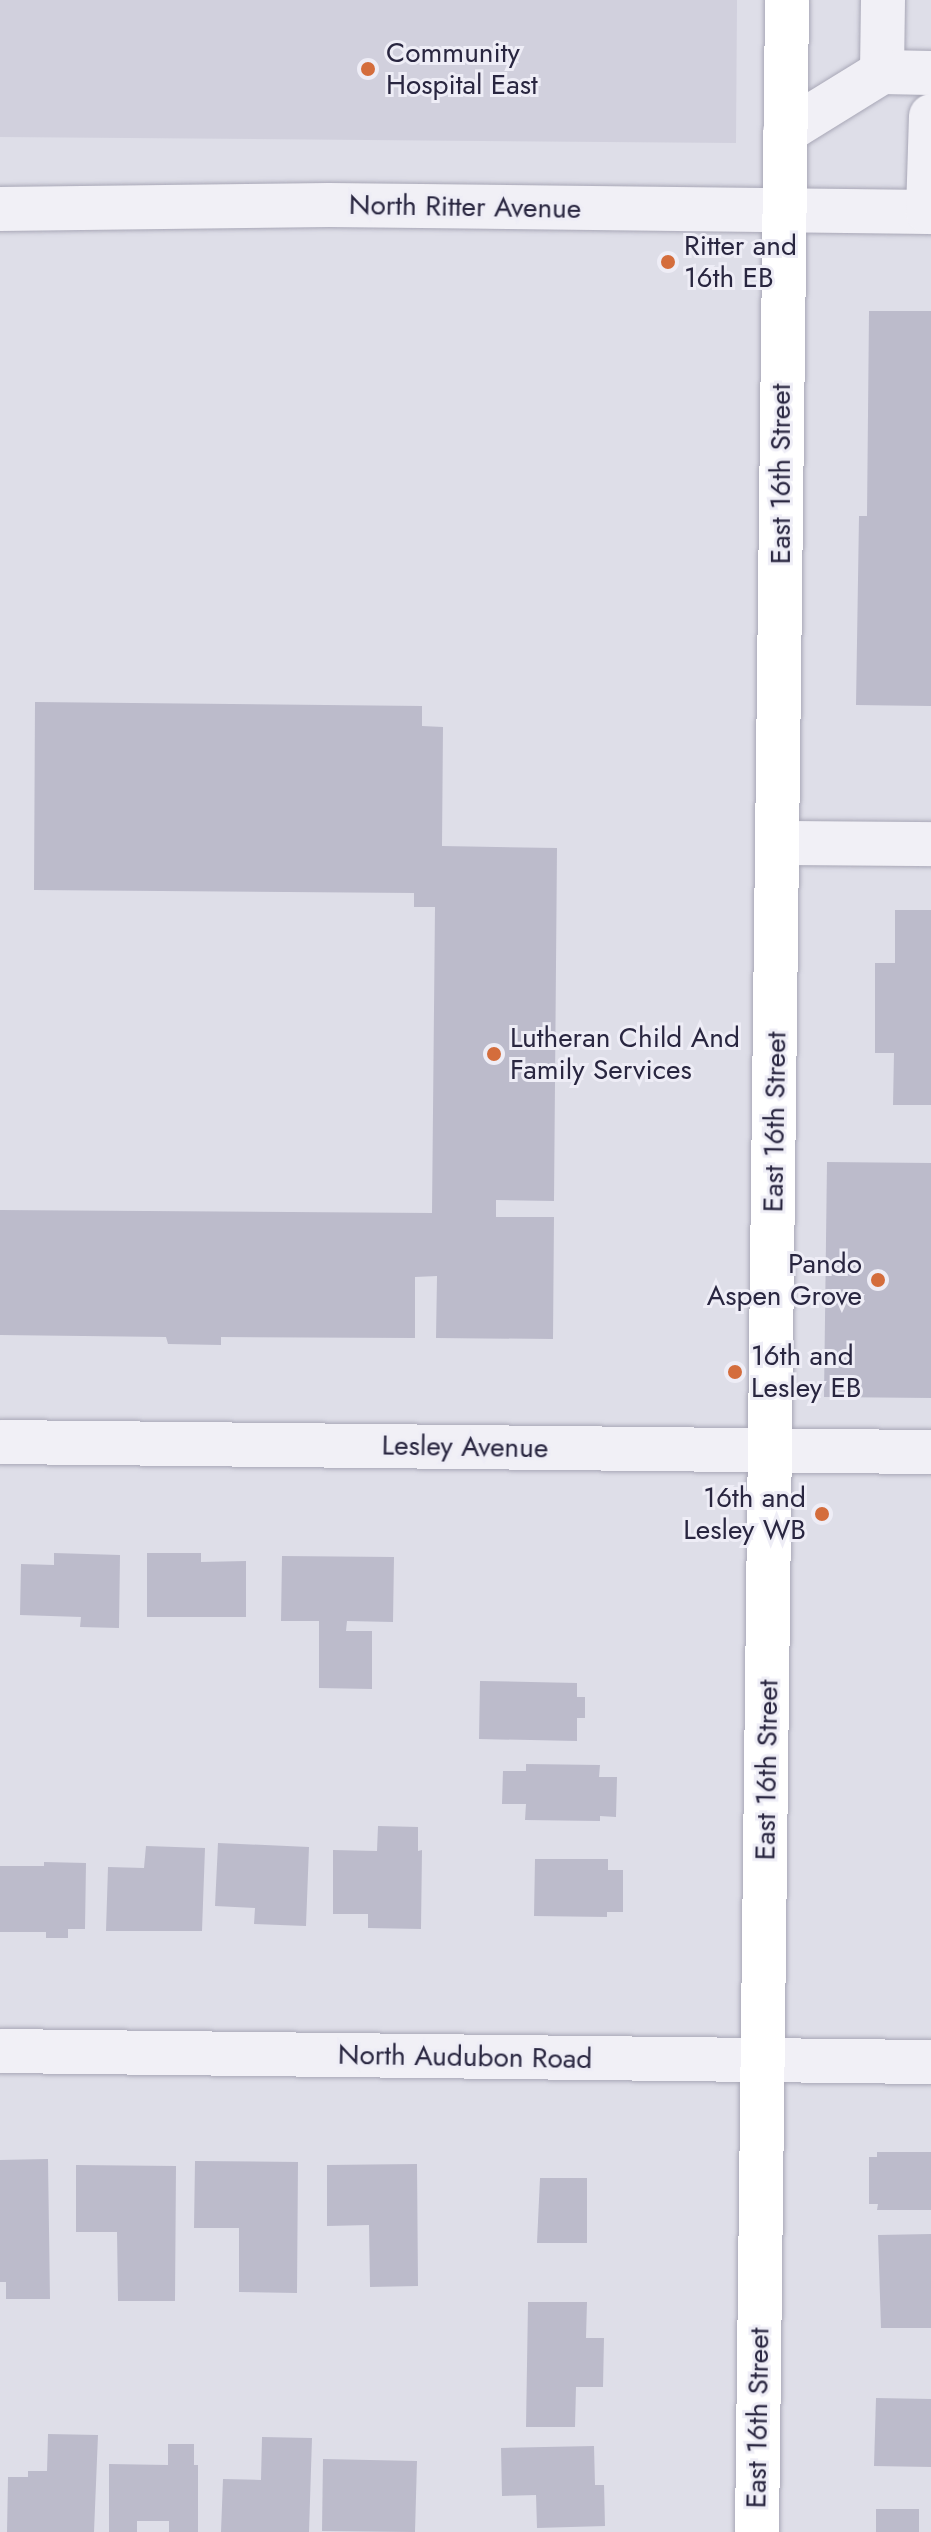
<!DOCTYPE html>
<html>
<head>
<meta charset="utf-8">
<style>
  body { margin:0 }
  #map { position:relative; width:931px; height:2532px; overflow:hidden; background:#dedee8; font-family:Jost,sans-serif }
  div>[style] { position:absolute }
  .built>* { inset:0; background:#d1d0dd }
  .building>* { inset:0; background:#bcbbcb }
  .roads { filter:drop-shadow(0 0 2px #a8a7b6) drop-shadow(0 0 2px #a8a7b6) }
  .minor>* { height:44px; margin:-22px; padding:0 22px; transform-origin:22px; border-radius:22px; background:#f1f0f6 }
  .major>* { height:44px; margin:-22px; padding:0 22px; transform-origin:22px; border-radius:22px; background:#fff }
  .dots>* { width:22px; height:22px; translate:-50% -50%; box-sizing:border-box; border:4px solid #eeedf6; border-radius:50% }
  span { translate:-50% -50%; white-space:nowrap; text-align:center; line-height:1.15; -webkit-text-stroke:6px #eeedf6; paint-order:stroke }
  .poi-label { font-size:28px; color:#292640 }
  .left { translate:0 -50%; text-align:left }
  .right { translate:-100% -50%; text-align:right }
  .street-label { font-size:28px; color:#292640 }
</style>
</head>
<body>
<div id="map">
  <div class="built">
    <i style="clip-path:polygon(0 0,737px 0,736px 143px,0 137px)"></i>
  </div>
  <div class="building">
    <i style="clip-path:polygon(869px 311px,931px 311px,931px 706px,856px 705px,859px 516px,867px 516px)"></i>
    <i style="clip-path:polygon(35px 702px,422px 706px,422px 726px,443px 727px,442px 846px,557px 848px,554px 1201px,496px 1200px,496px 1217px,554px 1217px,553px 1339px,436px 1338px,437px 1276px,415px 1277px,415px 1338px,221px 1337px,221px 1345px,168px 1344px,166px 1337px,0 1335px,0 1210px,432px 1213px,435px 907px,414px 907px,414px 893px,34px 890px)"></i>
    <i style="clip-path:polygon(895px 910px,931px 910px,931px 1105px,893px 1105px,894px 1053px,875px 1053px,875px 963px,895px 963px)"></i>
    <i style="clip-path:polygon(827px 1162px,931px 1163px,931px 1398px,824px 1397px)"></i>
    <i style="clip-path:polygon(54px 1553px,120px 1555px,119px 1628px,80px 1627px,81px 1617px,20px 1615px,21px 1564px,54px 1565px)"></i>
    <i style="clip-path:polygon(147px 1553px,201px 1553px,201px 1562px,246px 1561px,246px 1617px,147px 1617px)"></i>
    <i style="clip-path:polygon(282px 1556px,394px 1557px,393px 1622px,347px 1621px,346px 1631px,372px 1631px,372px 1689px,319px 1688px,319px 1621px,281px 1621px)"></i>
    <i style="clip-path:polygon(480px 1681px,577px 1683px,577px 1697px,585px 1697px,585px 1718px,577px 1718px,577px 1741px,479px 1739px)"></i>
    <i style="clip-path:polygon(526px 1764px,600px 1765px,599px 1777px,617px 1777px,616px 1817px,600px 1816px,600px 1821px,525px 1820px,526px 1804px,502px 1804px,503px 1771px,526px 1771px)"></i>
    <i style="clip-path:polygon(378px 1826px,418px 1827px,418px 1851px,422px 1850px,421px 1929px,368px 1928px,368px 1914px,333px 1914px,333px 1850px,377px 1851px)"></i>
    <i style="clip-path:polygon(218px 1843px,309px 1847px,306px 1926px,254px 1924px,255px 1908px,215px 1906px)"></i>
    <i style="clip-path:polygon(146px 1846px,205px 1848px,202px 1931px,106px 1931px,108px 1867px,144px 1868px)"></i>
    <i style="clip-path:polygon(535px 1859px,608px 1859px,608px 1870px,623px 1870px,623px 1912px,607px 1912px,607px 1917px,534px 1916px)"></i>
    <i style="clip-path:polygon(44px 1862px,86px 1863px,85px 1929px,68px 1929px,68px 1938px,46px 1938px,46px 1932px,0 1932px,0 1866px,44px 1866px)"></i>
    <i style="clip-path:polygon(877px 2152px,931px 2152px,931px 2210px,877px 2210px,878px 2204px,869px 2204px,869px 2157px,877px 2157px)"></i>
    <i style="clip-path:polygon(48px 2159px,50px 2299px,6px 2299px,6px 2282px,0 2282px,0 2160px)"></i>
    <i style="clip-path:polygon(195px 2161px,298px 2162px,297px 2293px,239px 2292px,239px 2228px,194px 2228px)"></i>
    <i style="clip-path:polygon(417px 2164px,418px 2286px,370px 2287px,369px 2225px,327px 2226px,327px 2165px)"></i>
    <i style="clip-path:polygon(76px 2165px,176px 2166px,175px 2301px,118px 2301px,117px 2232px,76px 2232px)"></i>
    <i style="clip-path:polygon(540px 2178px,587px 2178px,587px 2243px,537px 2243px)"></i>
    <i style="clip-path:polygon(931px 2234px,931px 2328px,881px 2328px,878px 2235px)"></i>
    <i style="clip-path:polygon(528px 2302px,587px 2302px,586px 2338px,604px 2338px,603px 2387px,576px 2387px,575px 2427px,526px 2427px)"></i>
    <i style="clip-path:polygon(876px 2398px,931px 2399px,931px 2467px,874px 2466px)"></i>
    <i style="clip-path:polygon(48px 2434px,98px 2435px,94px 2532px,7px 2532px,8px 2477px,28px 2477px,28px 2471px,47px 2471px)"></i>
    <i style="clip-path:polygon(262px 2437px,312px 2438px,309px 2532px,221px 2532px,223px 2479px,261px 2480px)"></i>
    <i style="clip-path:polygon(168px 2444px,194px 2444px,194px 2465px,198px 2465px,198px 2532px,169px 2532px,169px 2521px,137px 2521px,137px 2532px,109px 2532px,109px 2464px,168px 2465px)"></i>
    <i style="clip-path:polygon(594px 2446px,595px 2485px,604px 2485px,605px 2526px,537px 2528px,536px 2495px,502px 2496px,501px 2448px)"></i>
    <i style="clip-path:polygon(323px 2459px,417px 2461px,415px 2532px,322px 2531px)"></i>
    <i style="clip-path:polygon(876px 2509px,919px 2509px,919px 2532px,876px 2532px)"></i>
  </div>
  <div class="roads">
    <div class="minor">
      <i style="left:883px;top:0;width:72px;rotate:90.8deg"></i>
      <i style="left:882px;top:72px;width:49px;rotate:1.2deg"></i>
      <i style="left:785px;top:132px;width:114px;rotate:-31.7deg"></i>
      <i style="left:0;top:209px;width:329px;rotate:-0.7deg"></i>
      <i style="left:329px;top:205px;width:602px;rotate:0.67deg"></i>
      <i style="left:928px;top:212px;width:96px;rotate:-88.2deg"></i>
      <i style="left:778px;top:843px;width:153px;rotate:0.4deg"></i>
      <i style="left:0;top:1442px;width:931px;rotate:0.62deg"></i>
      <i style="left:0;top:2051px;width:931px;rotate:0.68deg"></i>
    </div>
    <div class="major">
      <i style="left:757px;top:2532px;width:2532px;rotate:-89.32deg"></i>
    </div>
  </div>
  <div class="dots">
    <i style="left:368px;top:69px;background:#d46d3c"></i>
    <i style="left:668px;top:262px;background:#d46d3c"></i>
    <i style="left:494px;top:1054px;background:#d46d3c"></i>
    <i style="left:878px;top:1280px;background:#d46d3c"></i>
    <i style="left:735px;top:1372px;background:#d46d3c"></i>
    <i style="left:822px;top:1514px;background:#d46d3c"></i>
  </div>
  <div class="poi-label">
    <span class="left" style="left:386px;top:69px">Community<br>Hospital East</span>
    <span class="left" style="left:684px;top:262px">Ritter and<br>16th EB</span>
    <span class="left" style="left:510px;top:1054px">Lutheran Child And<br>Family Services</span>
    <span class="right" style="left:862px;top:1280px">Pando<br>Aspen Grove</span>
    <span class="left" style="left:751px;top:1372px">16th and<br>Lesley EB</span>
    <span class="right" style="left:806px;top:1514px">16th and<br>Lesley WB</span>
  </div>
  <div class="street-label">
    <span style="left:465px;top:207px;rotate:1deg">North Ritter Avenue</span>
    <span style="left:781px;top:474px;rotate:-90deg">East 16th Street</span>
    <span style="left:775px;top:1122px;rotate:-89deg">East 16th Street</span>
    <span style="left:465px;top:1447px;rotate:1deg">Lesley Avenue</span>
    <span style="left:767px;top:1770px;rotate:-89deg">East 16th Street</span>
    <span style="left:465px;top:2057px;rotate:1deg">North Audubon Road</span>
    <span style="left:758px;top:2418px;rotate:-89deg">East 16th Street</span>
  </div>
</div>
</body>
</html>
